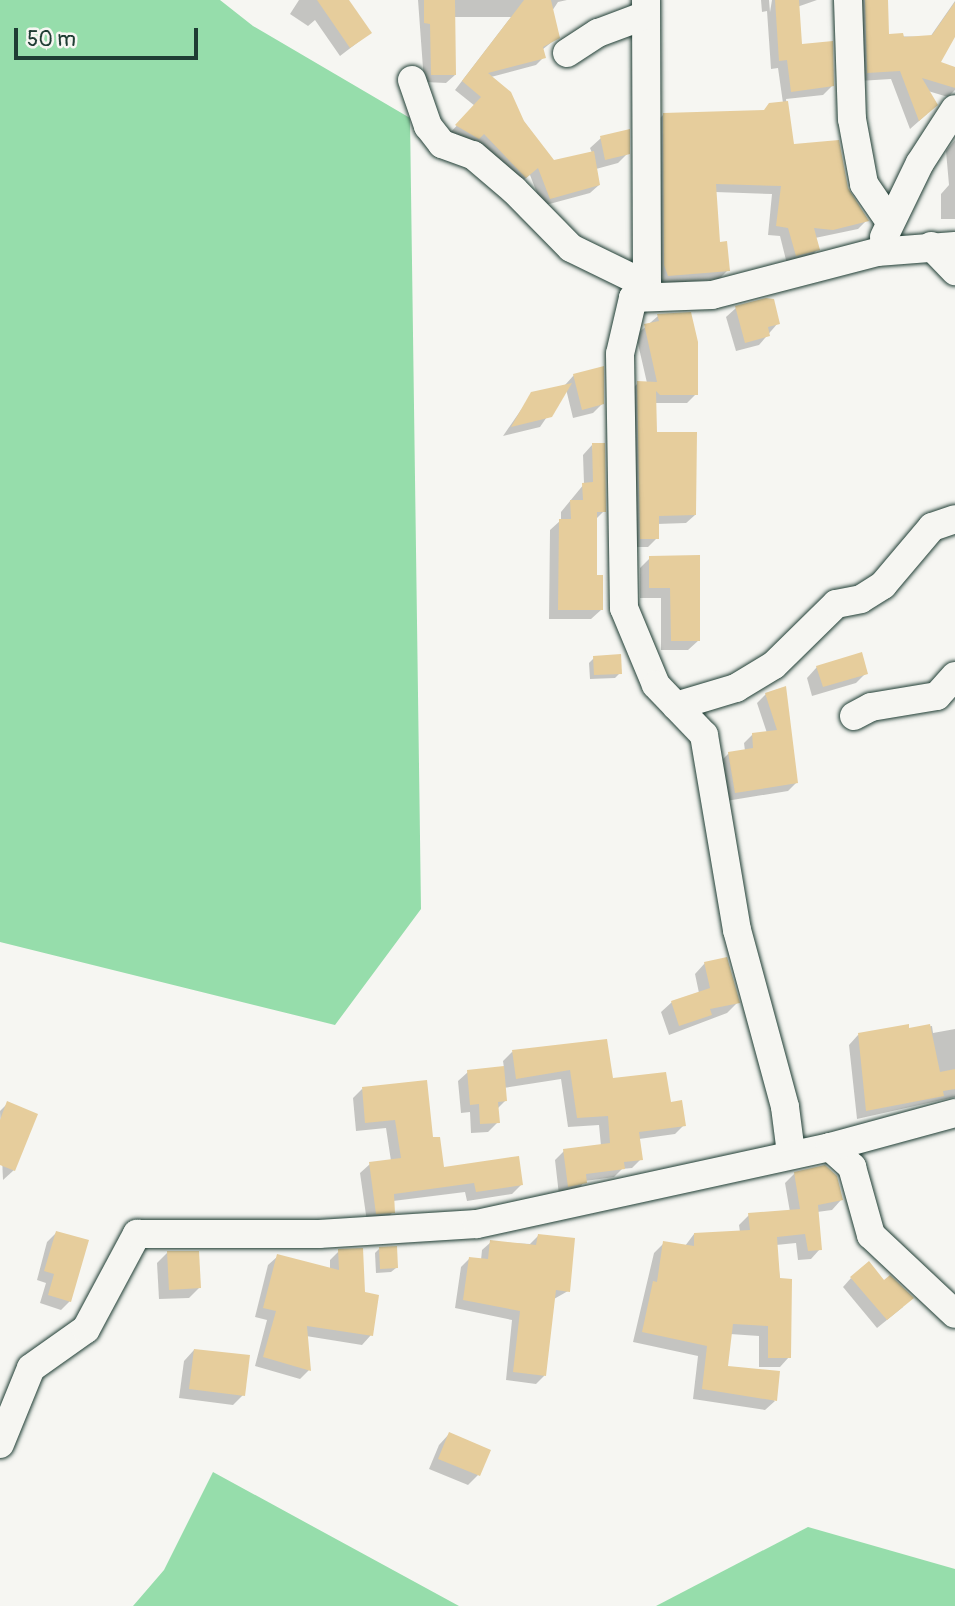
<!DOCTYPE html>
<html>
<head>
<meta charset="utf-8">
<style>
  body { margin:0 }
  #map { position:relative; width:955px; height:1606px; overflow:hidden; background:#f6f6f2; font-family:Pangolin,sans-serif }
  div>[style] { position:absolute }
  .green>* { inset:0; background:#96ddab }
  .shadow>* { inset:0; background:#0003 }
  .building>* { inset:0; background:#e6cd9c }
  .roads { filter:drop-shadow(0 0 2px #1f3d34) drop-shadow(0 0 2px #1f3d34) }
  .minor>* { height:28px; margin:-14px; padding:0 14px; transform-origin:14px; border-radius:14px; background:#f6f6f2 }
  span { translate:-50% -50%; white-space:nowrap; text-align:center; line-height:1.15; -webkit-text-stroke:6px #f6f6f2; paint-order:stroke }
  .scale { position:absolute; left:14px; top:28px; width:184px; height:32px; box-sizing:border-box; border:4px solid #1f3d34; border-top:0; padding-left:9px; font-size:21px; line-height:24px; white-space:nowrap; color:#1f3d34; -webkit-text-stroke:5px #f6f6f2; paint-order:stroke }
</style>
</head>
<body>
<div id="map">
  <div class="green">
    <i style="clip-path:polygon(0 0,220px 0,253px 26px,410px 118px,421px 909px,335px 1025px,0 942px)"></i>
    <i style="clip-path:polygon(213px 1472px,459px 1606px,461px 1606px,133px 1606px,164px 1570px)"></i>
    <i style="clip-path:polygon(808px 1527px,955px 1569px,955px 1606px,656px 1606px)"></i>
  </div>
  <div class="shadow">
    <i style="clip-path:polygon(299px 0,342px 0,370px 33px,340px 56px,315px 20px,308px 26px,290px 14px)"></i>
    <i style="clip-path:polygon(418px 0,567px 0,558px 2px,552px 11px,558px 37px,542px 50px,544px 57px,536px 65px,491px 77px,554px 162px,592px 153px,590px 148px,601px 138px,628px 153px,618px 163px,596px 169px,599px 185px,590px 193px,542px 206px,530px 175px,517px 185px,449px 134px,475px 106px,455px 90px,511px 17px,453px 17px,455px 75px,446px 83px,424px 82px)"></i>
    <i style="clip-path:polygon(761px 0,769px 0,770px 12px,772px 0,817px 0,797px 7px,800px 46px,832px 86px,823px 95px,786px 99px,792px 146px,846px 188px,867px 220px,858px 229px,815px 238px,818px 249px,809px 258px,787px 264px,780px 236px,768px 235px,772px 194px,715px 192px,718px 243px,728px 270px,719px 279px,659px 284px,655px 123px,664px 114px,763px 112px,783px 103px,778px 68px,771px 69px,767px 11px,762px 12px)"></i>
    <i style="clip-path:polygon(853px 0,886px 0,887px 36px,930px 37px,955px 1px,955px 34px,938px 63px,955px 68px,955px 90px,948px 97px,928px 91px,927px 114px,910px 129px,891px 79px,859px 81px)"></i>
    <i style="clip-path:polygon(955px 140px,955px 219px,941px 219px,941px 194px,949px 185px,946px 151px)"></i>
    <i style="clip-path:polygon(773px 301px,778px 323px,759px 345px,736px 351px,726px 317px,736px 308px)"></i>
    <i style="clip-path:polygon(658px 316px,696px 394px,687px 403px,655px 403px,655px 434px,695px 515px,686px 523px,657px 524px,657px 538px,648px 547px,631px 547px,629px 392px,638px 383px,647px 383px,636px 335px)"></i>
    <i style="clip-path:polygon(574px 375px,602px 404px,593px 413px,573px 418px,566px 389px,540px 427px,503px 436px,532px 394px,565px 385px)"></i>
    <i style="clip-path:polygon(592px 445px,604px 511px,596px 519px,595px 576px,601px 610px,591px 619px,549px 619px,550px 530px,561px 520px,561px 512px,584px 484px,583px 455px)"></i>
    <i style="clip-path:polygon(698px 557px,699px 640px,688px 650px,661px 650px,661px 598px,640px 598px,640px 568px,650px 558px)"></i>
    <i style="clip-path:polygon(594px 658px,620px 673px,615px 678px,590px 679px,589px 663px)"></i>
    <i style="clip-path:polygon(817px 667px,866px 673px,856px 683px,812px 696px,807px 678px)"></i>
    <i style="clip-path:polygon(766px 694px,797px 782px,788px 791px,726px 801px,720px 762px,729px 753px,745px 751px,744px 743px,753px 734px,767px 733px,757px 703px)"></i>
    <i style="clip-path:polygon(705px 963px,738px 1002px,727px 1013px,669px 1035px,661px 1012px,672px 1002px,699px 993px,695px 974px)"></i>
    <i style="clip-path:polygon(932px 1026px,933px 1033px,955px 1029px,955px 1097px,857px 1119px,849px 1045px,858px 1035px)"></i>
    <i style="clip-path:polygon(512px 1052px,612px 1080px,669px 1104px,684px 1125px,675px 1134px,639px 1139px,641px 1159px,632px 1168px,622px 1169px,614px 1177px,585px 1181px,576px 1192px,559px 1195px,555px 1160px,564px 1151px,601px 1146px,599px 1125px,568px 1127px,561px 1079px,504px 1088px,506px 1100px,497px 1109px,498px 1122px,488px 1132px,471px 1133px,470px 1112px,461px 1113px,458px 1081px,468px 1072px,504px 1068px,503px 1061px)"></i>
    <i style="clip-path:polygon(362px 1089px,431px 1139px,442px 1169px,521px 1185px,512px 1194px,467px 1201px,465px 1192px,393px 1201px,393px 1212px,384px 1221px,367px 1222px,360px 1173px,370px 1164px,391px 1161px,386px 1128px,356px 1131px,353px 1098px)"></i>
    <i style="clip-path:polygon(8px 1103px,14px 1170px,3px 1180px,0 1111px)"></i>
    <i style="clip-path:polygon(795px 1173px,841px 1200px,832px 1210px,817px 1212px,820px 1249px,811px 1259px,798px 1260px,796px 1243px,776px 1245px,789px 1357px,780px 1367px,759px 1367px,759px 1336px,730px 1334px,726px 1367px,775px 1401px,765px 1410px,693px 1399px,698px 1356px,633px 1342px,654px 1253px,664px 1243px,685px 1246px,694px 1234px,740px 1232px,739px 1225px,749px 1215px,790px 1212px,785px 1183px)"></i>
    <i style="clip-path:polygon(56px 1233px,70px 1301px,61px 1310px,40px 1303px,46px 1283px,37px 1280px,47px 1242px)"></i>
    <i style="clip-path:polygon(538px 1236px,568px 1291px,554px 1299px,544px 1376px,536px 1384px,506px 1380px,512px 1320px,455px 1308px,461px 1267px,469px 1259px,481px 1260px,482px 1250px,491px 1242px,530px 1244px)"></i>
    <i style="clip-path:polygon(379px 1249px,396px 1268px,391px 1272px,376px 1273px,375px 1253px)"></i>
    <i style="clip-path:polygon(339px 1251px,363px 1294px,371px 1335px,362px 1345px,306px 1336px,309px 1370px,300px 1379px,255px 1366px,267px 1320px,255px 1317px,268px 1265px,278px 1256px,330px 1270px,330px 1260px)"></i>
    <i style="clip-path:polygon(168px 1252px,200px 1287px,189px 1298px,159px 1299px,157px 1263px)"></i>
    <i style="clip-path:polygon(851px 1278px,903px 1307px,877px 1328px,843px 1287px)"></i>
    <i style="clip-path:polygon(194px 1350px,243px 1395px,233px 1405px,179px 1398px,184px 1361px)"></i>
    <i style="clip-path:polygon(449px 1434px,478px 1475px,468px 1485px,429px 1469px,439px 1445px)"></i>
  </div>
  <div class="building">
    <i style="clip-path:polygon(317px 0,349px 0,372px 33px,350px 48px)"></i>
    <i style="clip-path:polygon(424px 0,455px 0,456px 75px,431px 75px,430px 24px,424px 23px)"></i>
    <i style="clip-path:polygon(524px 0,551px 0,560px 38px,543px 47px,546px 58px,488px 73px,511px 92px,524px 121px,554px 160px,594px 151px,600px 185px,550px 199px,538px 168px,526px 178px,484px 134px,479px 139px,455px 125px,481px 97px,462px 81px)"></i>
    <i style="clip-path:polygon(775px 0,799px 0,802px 44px,833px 41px,834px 86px,791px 92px,787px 60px,779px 61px)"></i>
    <i style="clip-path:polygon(865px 0,888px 0,889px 34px,903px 33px,904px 37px,932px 35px,955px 2px,955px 37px,941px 62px,955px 67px,955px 88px,922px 78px,938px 105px,919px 121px,900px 71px,867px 73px)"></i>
    <i style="clip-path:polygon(788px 101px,794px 144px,839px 140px,848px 188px,869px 221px,833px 230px,814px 228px,820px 250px,796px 256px,788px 228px,776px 226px,781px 186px,716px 184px,720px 242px,727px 241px,730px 271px,668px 276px,664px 265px,663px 113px,764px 110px,769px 103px)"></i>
    <i style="clip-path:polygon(630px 129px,630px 154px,605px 160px,600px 136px)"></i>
    <i style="clip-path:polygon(766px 298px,774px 299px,780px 324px,768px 327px,770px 336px,745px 343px,735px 306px)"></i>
    <i style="clip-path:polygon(691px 312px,698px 342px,698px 395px,660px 395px,656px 391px,657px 432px,697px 432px,696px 515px,659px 516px,659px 539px,640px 539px,637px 381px,657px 382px,644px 324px,659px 321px,657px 314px)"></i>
    <i style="clip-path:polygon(604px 366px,604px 404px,582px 410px,573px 374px)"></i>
    <i style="clip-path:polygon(572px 383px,552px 417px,511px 427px,531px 392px)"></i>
    <i style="clip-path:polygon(592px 443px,605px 443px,606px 512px,597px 512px,597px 575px,603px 575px,603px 610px,558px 610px,559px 519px,571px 519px,570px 500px,583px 500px,582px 483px,593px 482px)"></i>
    <i style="clip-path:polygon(700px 555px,700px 641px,671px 641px,670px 588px,649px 588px,649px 556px)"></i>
    <i style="clip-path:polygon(862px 652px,868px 674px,823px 687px,816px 666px)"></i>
    <i style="clip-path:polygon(621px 654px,622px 674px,594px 675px,593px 656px)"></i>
    <i style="clip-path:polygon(786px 686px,798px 783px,735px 793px,728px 752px,753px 748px,752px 733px,777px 730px,765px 693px)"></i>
    <i style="clip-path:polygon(727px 957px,740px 1003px,710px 1009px,712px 1015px,679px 1026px,671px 1001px,710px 988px,704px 962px)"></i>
    <i style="clip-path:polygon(909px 1024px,909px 1028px,930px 1024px,940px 1072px,955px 1069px,955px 1089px,943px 1091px,944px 1096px,866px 1111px,858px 1033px)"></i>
    <i style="clip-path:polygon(607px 1039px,613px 1078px,666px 1072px,671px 1102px,682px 1100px,686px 1126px,639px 1132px,643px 1160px,624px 1162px,625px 1169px,586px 1174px,587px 1183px,568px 1187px,563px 1149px,610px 1143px,608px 1116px,577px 1118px,570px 1070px,516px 1079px,512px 1050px)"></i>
    <i style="clip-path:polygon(504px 1066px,507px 1101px,498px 1102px,500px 1123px,480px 1124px,479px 1104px,470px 1105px,467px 1070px)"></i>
    <i style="clip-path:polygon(427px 1080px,433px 1137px,440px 1137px,444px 1167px,519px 1156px,523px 1185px,476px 1192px,474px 1183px,394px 1194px,395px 1213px,376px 1214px,369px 1162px,401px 1158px,395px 1120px,365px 1123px,362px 1087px)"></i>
    <i style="clip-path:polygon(7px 1101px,38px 1114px,15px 1171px,0 1165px,0 1120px)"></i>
    <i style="clip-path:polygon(825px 1165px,837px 1176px,843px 1200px,818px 1205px,822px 1250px,808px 1251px,805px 1234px,777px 1237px,780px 1278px,792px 1279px,791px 1358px,768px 1358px,768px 1326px,733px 1324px,728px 1366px,780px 1371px,777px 1401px,702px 1389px,707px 1346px,642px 1332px,653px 1281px,657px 1282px,663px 1241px,694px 1246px,694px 1233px,750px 1230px,748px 1213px,800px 1209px,794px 1172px)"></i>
    <i style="clip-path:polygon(56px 1231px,89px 1240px,71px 1302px,48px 1295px,54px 1274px,44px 1271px)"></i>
    <i style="clip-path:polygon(538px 1234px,575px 1238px,570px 1292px,556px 1290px,546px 1376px,513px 1372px,520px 1311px,463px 1300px,469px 1257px,488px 1259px,490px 1240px,536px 1245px)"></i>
    <i style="clip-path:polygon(397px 1246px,398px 1268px,380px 1269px,379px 1247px)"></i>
    <i style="clip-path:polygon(363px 1248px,365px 1292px,379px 1295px,373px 1336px,307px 1326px,311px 1371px,263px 1357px,276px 1311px,263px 1308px,277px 1254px,339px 1270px,338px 1249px)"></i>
    <i style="clip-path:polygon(167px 1251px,199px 1251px,201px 1288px,169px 1290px)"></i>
    <i style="clip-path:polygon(869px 1261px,884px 1280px,890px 1275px,914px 1298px,887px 1320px,850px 1277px)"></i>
    <i style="clip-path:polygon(194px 1349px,250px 1355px,245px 1396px,189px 1389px)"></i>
    <i style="clip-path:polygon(449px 1432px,491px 1450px,480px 1476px,438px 1459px)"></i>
  </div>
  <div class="roads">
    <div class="minor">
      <i style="left:646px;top:0;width:285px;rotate:89.8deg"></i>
      <i style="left:647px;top:285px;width:19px;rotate:137deg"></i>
      <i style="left:633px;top:298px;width:57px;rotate:103.1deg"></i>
      <i style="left:620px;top:354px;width:254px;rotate:89.1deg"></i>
      <i style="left:624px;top:608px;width:83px;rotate:67.4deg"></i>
      <i style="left:656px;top:685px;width:69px;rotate:46.2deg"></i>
      <i style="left:704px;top:735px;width:198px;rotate:80.4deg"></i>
      <i style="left:737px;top:930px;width:183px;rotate:74.8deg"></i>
      <i style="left:785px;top:1107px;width:46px;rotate:82.6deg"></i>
      <i style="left:848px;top:0;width:119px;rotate:88.1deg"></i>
      <i style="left:852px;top:119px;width:66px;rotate:79.5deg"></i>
      <i style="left:864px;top:184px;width:46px;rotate:55.6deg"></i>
      <i style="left:567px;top:53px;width:37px;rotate:-33deg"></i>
      <i style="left:598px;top:33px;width:51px;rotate:-20.6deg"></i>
      <i style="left:412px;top:80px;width:49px;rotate:70.8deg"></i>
      <i style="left:428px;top:126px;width:23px;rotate:52deg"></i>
      <i style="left:442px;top:144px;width:33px;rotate:20deg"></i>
      <i style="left:473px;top:155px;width:54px;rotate:40.5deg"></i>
      <i style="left:514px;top:190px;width:81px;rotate:45.5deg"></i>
      <i style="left:571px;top:248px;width:85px;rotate:26deg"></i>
      <i style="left:884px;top:237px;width:82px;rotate:-64.1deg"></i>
      <i style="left:920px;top:163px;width:64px;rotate:-57.1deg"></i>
      <i style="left:931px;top:246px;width:35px;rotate:46deg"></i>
      <i style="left:633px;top:298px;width:79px;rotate:-2.2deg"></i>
      <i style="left:712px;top:295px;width:171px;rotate:-14.6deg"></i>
      <i style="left:877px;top:252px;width:78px;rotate:-4.4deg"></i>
      <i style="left:676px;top:706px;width:63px;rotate:-16.7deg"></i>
      <i style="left:736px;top:688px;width:44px;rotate:-31.2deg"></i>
      <i style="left:774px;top:665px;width:87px;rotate:-44.5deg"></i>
      <i style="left:836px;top:604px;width:25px;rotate:-11deg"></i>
      <i style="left:861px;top:599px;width:26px;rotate:-32deg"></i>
      <i style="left:883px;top:585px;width:76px;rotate:-49.8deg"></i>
      <i style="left:932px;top:527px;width:24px;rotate:-19deg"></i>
      <i style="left:854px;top:716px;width:19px;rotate:-28deg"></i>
      <i style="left:871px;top:707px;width:67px;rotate:-9.5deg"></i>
      <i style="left:937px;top:696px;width:27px;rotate:-48deg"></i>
      <i style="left:830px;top:1147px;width:30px;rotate:42deg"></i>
      <i style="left:852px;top:1167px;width:71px;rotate:74.4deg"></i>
      <i style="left:871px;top:1235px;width:115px;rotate:43.2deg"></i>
      <i style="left:0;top:1444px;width:82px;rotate:-67.8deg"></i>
      <i style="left:31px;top:1368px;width:67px;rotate:-35.3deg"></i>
      <i style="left:86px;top:1329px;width:108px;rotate:-61.8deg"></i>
      <i style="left:137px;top:1234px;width:182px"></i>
      <i style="left:319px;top:1234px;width:158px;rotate:-3.6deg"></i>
      <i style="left:477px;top:1224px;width:361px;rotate:-12.3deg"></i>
      <i style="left:830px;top:1147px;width:130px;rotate:-15.2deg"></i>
    </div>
  </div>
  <div class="scale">50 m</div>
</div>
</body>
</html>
